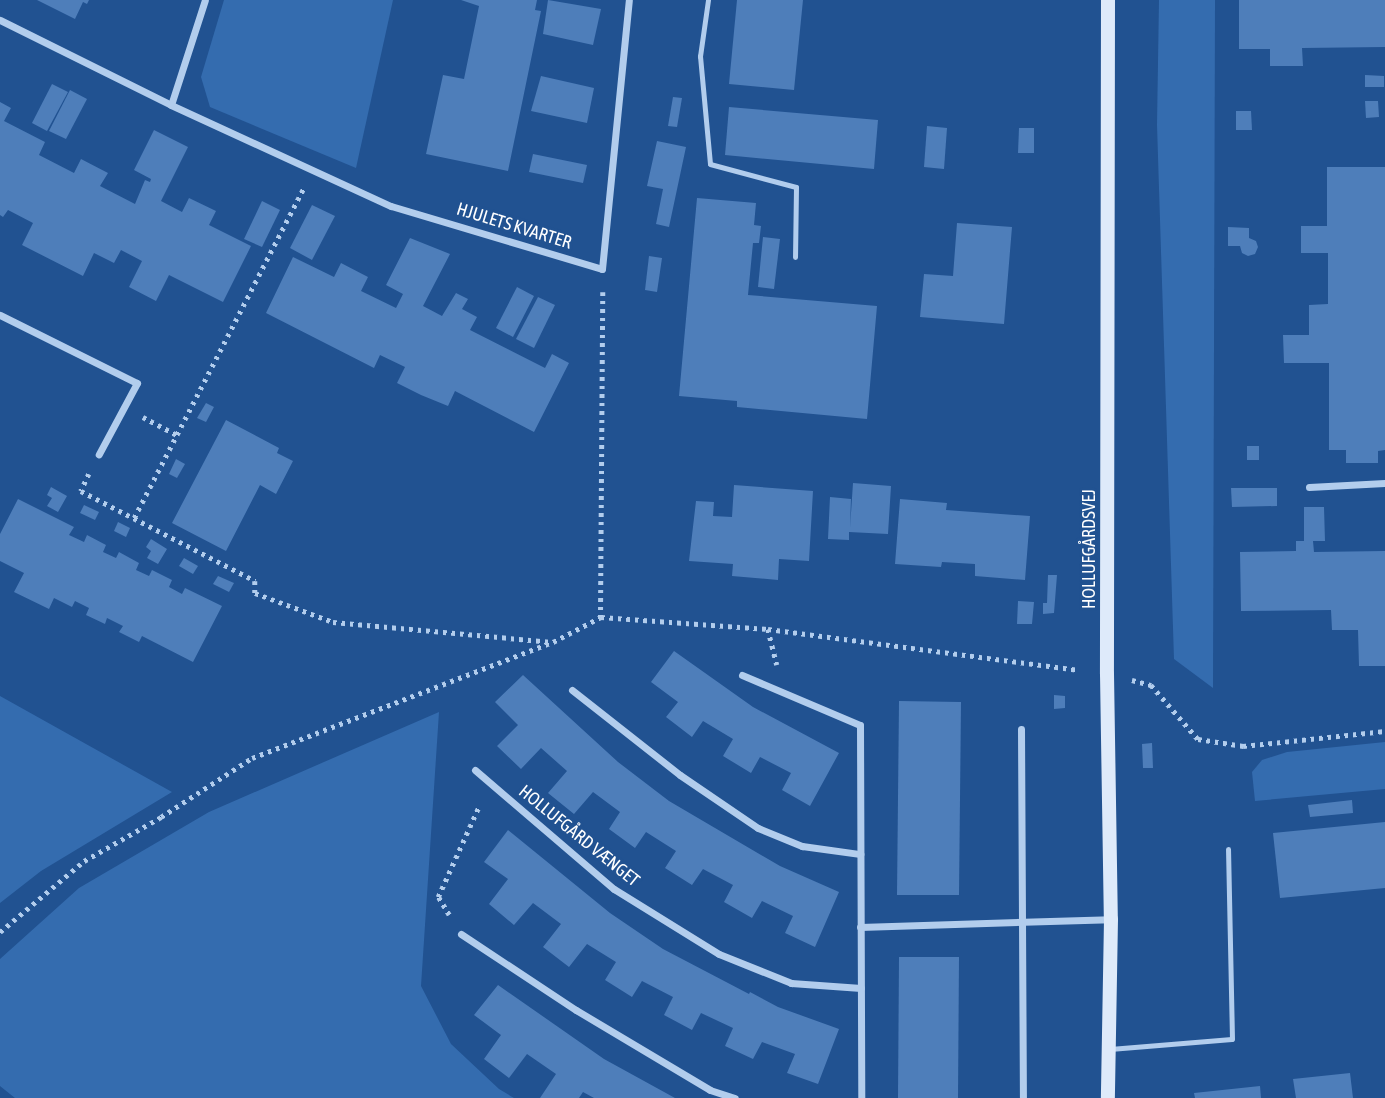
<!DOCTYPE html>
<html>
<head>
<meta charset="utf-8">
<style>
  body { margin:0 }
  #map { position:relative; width:1385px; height:1098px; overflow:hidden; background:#215291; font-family:"Asap Condensed",sans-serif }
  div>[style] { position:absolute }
  .green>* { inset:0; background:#346caf }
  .building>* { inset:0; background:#4e7eba }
  .path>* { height:4.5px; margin-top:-2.25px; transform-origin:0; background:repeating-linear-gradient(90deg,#b2cded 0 3.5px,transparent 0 8.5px) }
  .lane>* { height:5px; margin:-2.5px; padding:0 2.5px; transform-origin:2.5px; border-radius:2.5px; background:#b2cded }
  .street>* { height:7px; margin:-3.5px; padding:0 3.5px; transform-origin:3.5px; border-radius:3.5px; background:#b2cded }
  .secondary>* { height:14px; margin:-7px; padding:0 7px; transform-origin:7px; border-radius:7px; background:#deeafa }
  span { translate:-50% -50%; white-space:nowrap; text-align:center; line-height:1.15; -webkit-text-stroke:6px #215291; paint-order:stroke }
  .street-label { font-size:18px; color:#fff }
</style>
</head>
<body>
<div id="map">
  <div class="green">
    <i style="clip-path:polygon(224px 0,393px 0,356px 168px,210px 107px,201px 77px)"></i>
    <i style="clip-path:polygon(1159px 0,1215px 0,1213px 688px,1174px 659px,1157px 125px)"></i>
    <i style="clip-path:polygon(0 696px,172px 792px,41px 871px,0 903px)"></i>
    <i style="clip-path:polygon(439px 712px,421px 986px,451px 1044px,499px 1089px,514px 1098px,15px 1098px,0 1086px,0 959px,79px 888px,209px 812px)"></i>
    <i style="clip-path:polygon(1385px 742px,1385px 789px,1255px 801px,1252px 772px,1262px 760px,1287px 752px)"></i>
  </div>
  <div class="building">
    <i style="clip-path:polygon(37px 0,89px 0,87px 4px,83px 2px,75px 19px)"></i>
    <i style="clip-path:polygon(461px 0,537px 0,535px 10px,541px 11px,508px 171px,426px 154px,443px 75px,464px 79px,479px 6px)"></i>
    <i style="clip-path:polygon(548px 0,601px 9px,593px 45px,543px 34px)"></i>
    <i style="clip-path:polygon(737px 0,803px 0,794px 90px,729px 84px)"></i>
    <i style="clip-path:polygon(1239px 0,1385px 0,1385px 47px,1302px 48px,1303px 66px,1270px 66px,1270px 49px,1239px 49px)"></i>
    <i style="clip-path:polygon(1365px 75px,1384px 76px,1384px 87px,1365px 87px)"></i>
    <i style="clip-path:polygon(541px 76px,594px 88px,587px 123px,531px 111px)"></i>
    <i style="clip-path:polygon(52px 84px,68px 92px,47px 131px,32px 123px)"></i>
    <i style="clip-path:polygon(70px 90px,87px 99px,66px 139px,49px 131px)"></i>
    <i style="clip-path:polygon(673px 97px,682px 98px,677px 127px,668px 126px)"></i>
    <i style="clip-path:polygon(1365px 101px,1378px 101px,1379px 117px,1366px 118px)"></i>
    <i style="clip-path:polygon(0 102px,11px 108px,4px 121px,45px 142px,39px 155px,74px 173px,81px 159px,108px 173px,100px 186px,135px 204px,145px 180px,150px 182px,151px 179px,134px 170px,154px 130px,188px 147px,161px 201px,182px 212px,189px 198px,216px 211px,209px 225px,251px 246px,223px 302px,169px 275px,156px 301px,129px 287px,142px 261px,121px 250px,114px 263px,94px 253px,83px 276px,22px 245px,33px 223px,8px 210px,3px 217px,0 215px)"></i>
    <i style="clip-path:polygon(729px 107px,878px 120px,874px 169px,725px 155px)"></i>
    <i style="clip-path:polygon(1236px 111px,1251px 111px,1252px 130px,1236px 130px)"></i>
    <i style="clip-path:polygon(927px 126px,947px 128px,944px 169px,924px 167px)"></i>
    <i style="clip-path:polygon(1019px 128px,1034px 128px,1034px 153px,1018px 153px)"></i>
    <i style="clip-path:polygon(657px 141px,686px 147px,669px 227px,656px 224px,663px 189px,647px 186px)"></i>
    <i style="clip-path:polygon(533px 154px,587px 165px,583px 183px,529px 172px)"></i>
    <i style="clip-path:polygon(1327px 167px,1385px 167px,1385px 450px,1378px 451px,1378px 463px,1346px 463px,1346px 450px,1329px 450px,1329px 363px,1284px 363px,1283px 335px,1309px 335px,1309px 305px,1328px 304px,1328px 253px,1301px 253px,1301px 226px,1327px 226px)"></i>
    <i style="clip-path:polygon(697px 198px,756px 203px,754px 225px,761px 226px,759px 243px,753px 243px,748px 295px,877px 306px,867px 419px,737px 407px,737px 401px,679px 396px)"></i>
    <i style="clip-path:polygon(262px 201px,280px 210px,262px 247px,244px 239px)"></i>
    <i style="clip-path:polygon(312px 205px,335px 216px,312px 260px,290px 248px)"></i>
    <i style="clip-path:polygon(957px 223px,1012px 227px,1004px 324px,920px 317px,924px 274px,953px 276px)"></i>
    <i style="clip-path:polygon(1228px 227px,1249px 228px,1249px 238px,1256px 241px,1258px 247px,1255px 254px,1248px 256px,1242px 253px,1240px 246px,1228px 246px)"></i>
    <i style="clip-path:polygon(763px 237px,780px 239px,774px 289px,758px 287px)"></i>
    <i style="clip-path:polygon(410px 238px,450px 254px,423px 306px,442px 316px,456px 293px,468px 299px,462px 309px,477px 317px,470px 330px,545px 368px,552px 354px,569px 363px,534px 432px,455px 391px,448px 406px,421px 395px,397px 383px,405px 367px,380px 355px,374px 368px,266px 313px,293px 257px,334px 277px,341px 263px,368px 277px,361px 291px,396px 308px,403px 294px,386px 285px)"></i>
    <i style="clip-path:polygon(649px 256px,662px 258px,657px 292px,645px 290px)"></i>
    <i style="clip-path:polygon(517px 287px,534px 296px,513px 337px,496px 328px)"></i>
    <i style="clip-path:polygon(538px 297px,555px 305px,534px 348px,516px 339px)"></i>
    <i style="clip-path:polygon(206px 403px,214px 407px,206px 422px,197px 418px)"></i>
    <i style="clip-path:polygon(226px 420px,279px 448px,277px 453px,293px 461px,276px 494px,260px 485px,226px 551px,172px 523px)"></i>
    <i style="clip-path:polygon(1247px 446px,1259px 446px,1259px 460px,1247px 460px)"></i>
    <i style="clip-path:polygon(176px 459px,185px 464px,177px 478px,169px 474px)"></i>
    <i style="clip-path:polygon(853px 483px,891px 486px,888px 534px,849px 532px,849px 540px,828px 539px,830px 497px,851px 499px,850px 528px)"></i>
    <i style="clip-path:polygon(734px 485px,813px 491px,809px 561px,779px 559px,778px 580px,732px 576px,733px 564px,689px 561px,696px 501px,714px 502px,713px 516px,732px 517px)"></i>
    <i style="clip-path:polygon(51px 487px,67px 496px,58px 512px,47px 506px,52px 498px,47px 495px)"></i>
    <i style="clip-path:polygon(1231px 488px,1277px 488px,1277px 506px,1232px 507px)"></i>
    <i style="clip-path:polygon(18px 499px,74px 527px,69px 535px,84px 542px,87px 535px,106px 545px,103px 552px,116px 558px,119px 552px,139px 563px,136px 570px,149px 576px,152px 570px,172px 580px,169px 587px,182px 594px,185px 588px,222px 606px,193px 662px,142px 636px,139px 642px,119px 632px,123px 626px,107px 618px,105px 624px,86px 615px,89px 608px,75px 601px,72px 607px,54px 598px,49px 609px,14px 592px,24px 573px,0 561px,0 534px)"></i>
    <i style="clip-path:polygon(900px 499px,947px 503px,946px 510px,1030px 516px,1025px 580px,975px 576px,975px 564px,942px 562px,941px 567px,895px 564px)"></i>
    <i style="clip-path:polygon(84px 505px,99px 512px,95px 520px,80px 513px)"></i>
    <i style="clip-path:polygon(1304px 507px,1324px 507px,1325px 541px,1313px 541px,1314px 552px,1385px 551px,1385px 666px,1359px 666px,1358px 630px,1332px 630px,1331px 610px,1241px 611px,1240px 552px,1296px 551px,1296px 541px,1304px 541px)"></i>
    <i style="clip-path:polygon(118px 522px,130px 528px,126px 537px,114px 531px)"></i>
    <i style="clip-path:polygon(151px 539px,167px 549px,158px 564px,147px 558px,151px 551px,146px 547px)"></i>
    <i style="clip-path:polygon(184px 558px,198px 566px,193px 574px,179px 566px)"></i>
    <i style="clip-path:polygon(1048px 575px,1057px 575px,1054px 613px,1043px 614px,1043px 603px,1047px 603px)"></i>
    <i style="clip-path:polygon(218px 576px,234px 583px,229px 592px,213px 584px)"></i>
    <i style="clip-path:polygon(1018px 601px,1034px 602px,1032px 624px,1017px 624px)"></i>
    <i style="clip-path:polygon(674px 651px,753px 707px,839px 753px,810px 806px,782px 790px,791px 773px,760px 757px,751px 773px,723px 756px,733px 739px,703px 721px,692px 737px,666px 717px,678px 702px,651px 682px)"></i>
    <i style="clip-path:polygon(523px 675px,618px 762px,669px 801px,780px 866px,839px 892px,815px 947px,785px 933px,793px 916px,762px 901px,752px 918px,724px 902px,733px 885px,703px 869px,692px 885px,665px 868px,676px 851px,646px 832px,635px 848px,609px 829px,620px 812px,593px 792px,574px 814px,548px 793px,567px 771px,541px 748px,521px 769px,497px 746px,518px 725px,495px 702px)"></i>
    <i style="clip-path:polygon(1054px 695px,1065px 696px,1065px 708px,1054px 709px)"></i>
    <i style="clip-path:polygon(899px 701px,961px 702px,959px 895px,897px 895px)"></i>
    <i style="clip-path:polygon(1152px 743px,1153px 768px,1143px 768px,1142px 744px)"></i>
    <i style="clip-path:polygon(1352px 800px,1353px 813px,1310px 817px,1308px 805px)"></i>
    <i style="clip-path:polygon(1385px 822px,1385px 888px,1280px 898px,1273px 833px)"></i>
    <i style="clip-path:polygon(508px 830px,610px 913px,663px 949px,749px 994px,750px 992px,778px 1007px,839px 1029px,818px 1084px,787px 1073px,795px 1054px,762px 1042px,753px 1059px,725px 1046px,733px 1028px,701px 1013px,692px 1030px,664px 1015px,673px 997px,642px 981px,632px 997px,605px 980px,616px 962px,587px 944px,569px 967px,543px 947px,561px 924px,533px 903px,514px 925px,489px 904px,508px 879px,484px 862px)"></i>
    <i style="clip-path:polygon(899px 957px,959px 957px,958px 1098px,898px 1098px)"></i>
    <i style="clip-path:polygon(498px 985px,604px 1059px,675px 1098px,594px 1098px,583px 1092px,579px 1098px,540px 1098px,556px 1074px,527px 1054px,509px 1078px,484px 1059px,501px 1035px,474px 1015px)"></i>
    <i style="clip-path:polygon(1350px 1073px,1353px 1098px,1296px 1098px,1293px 1079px)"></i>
    <i style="clip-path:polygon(1260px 1086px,1261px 1098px,1195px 1098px,1194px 1093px)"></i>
  </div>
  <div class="path">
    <i style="left:603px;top:292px;width:325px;rotate:90.4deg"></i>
    <i style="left:601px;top:617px;width:167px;rotate:4.1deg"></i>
    <i style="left:768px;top:629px;width:314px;rotate:7.5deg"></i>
    <i style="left:143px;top:417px;width:38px;rotate:28deg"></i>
    <i style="left:89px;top:474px;width:19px;rotate:115deg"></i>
    <i style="left:81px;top:491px;width:196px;rotate:27.3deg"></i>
    <i style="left:255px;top:581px;width:12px;rotate:90deg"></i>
    <i style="left:255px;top:593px;width:83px;rotate:20.4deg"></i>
    <i style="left:333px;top:622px;width:220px;rotate:5.2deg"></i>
    <i style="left:134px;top:518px;width:370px;rotate:-62.8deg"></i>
    <i style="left:768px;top:629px;width:37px;rotate:76deg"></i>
    <i style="left:1132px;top:680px;width:20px;rotate:15deg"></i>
    <i style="left:1151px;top:685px;width:72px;rotate:49deg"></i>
    <i style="left:1198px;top:739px;width:46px;rotate:8.8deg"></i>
    <i style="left:1243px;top:746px;width:143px;rotate:-6deg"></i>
    <i style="left:449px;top:915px;width:21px;rotate:-121deg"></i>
    <i style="left:438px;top:897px;width:100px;rotate:-65.7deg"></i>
    <i style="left:0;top:932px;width:110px;rotate:-40.2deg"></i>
    <i style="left:84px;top:861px;width:89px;rotate:-29.7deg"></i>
    <i style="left:161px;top:817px;width:108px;rotate:-33deg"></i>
    <i style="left:252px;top:758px;width:323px;rotate:-21.1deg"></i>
    <i style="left:553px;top:642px;width:54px;rotate:-27.5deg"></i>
  </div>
  <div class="lane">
    <i style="left:708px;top:0;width:57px;rotate:98.1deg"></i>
    <i style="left:700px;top:56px;width:108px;rotate:84.7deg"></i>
    <i style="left:710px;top:164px;width:89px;rotate:15deg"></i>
    <i style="left:796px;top:187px;width:70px;rotate:90.8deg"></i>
    <i style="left:1110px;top:1049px;width:122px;rotate:-4.7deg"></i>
    <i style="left:1232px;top:1039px;width:190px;rotate:-91.2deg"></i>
  </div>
  <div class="street">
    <i style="left:0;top:20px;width:191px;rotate:26.4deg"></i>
    <i style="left:171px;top:105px;width:242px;rotate:24.7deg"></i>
    <i style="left:391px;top:206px;width:220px;rotate:16.6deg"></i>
    <i style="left:602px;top:269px;width:270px;rotate:-84.3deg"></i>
    <i style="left:171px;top:105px;width:110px;rotate:-72.1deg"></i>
    <i style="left:0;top:315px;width:153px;rotate:26.4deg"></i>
    <i style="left:137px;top:383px;width:81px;rotate:118.2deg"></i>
    <i style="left:1309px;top:487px;width:76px;rotate:-3deg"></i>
    <i style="left:742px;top:675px;width:128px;rotate:23deg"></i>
    <i style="left:860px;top:725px;width:373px;rotate:89.8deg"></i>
    <i style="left:572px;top:690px;width:137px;rotate:38.2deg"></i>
    <i style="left:680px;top:775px;width:94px;rotate:34.2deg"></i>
    <i style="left:758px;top:828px;width:48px;rotate:22.2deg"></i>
    <i style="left:802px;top:846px;width:59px;rotate:7.9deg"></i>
    <i style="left:1021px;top:729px;width:369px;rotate:89.7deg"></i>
    <i style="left:475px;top:770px;width:183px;rotate:40.6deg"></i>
    <i style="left:614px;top:889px;width:123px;rotate:31.8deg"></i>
    <i style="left:719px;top:954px;width:78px;rotate:21.9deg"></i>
    <i style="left:791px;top:983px;width:70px;rotate:4.1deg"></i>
    <i style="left:860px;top:927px;width:250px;rotate:-1.8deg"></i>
    <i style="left:461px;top:934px;width:138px;rotate:33.5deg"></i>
    <i style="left:576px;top:1010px;width:156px;rotate:30.8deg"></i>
    <i style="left:710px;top:1090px;width:26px;rotate:18deg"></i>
  </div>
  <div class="secondary">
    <i style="left:1108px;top:0;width:674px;rotate:90.09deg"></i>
    <i style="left:1107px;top:674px;width:245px;rotate:89.1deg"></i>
    <i style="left:1111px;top:919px;width:179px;rotate:91deg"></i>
  </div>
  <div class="street-label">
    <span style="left:514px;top:226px;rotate:17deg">HJULETS KVARTER</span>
    <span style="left:1089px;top:549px;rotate:-90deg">HOLLUFGÅRDSVEJ</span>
    <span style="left:579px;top:836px;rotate:39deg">HOLLUFGÅRD VÆNGET</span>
  </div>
</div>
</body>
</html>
